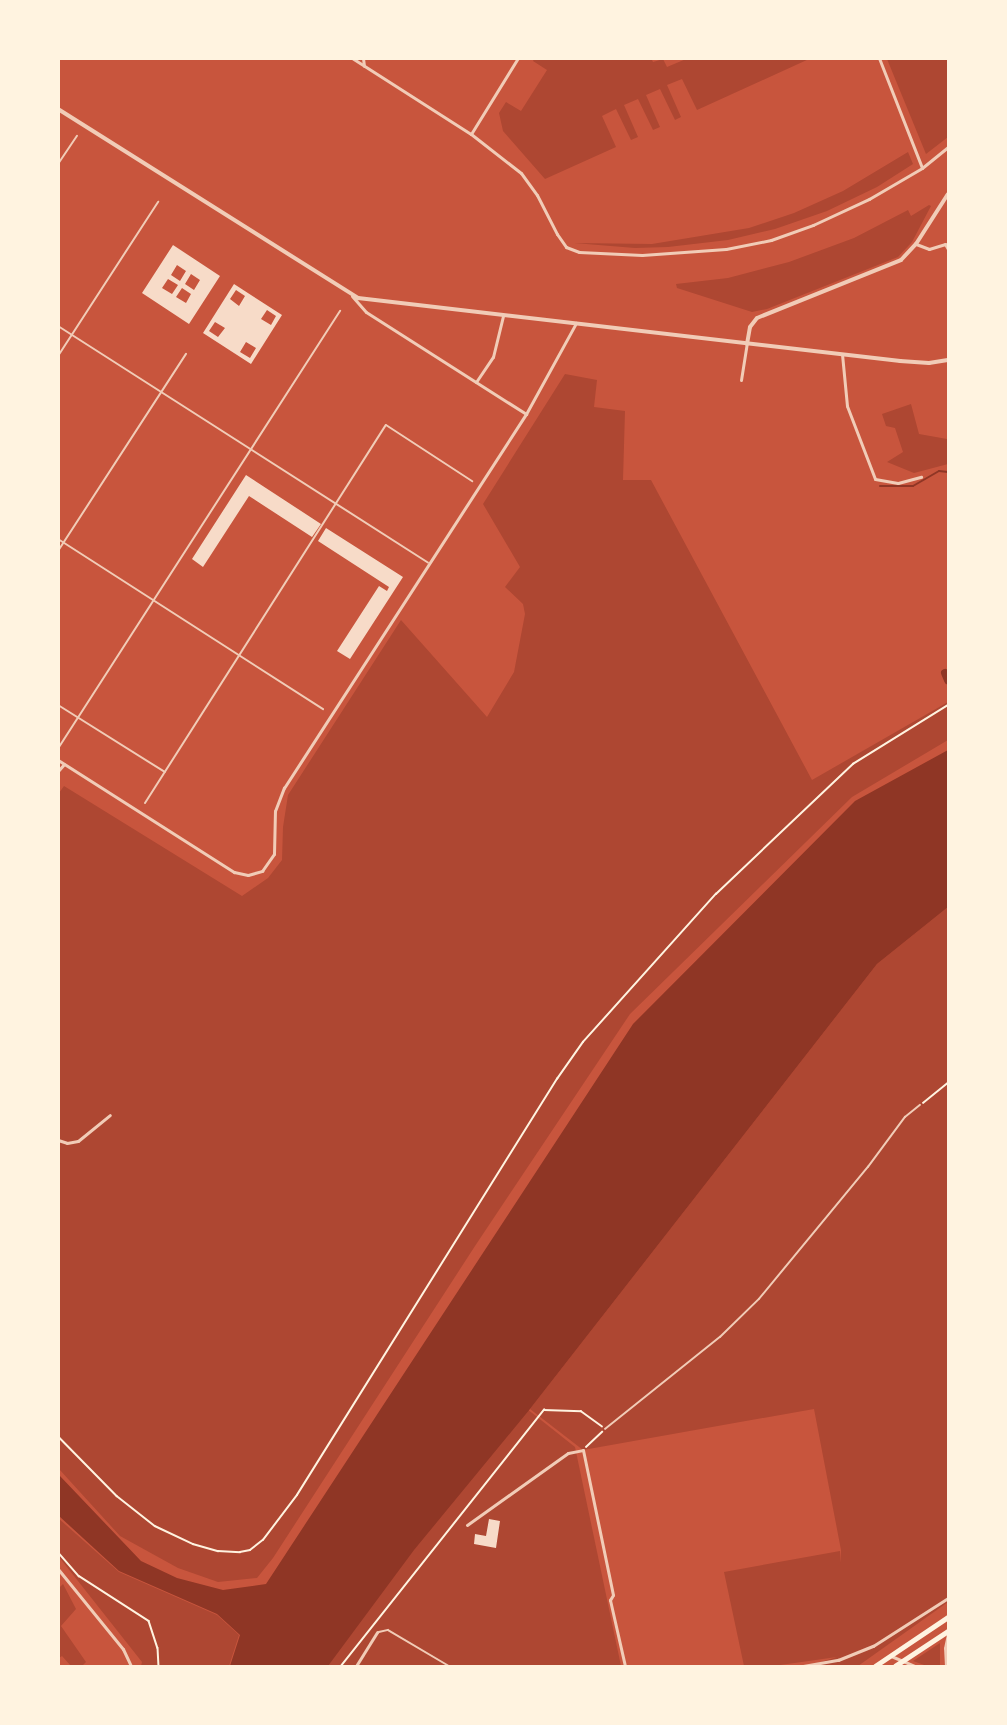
<!DOCTYPE html>
<html>
<head>
<meta charset="utf-8">
<style>
  body { margin:0 }
  #map { position:relative; width:1007px; height:1725px; overflow:hidden; background:#c8553d; font-family:Helvetica,sans-serif }
  div>[style] { position:absolute }
  .green>* { inset:0; background:#ae4732 }
  .water>* { inset:0; background:#8f3625 }
  .stream>* { height:2px; margin:-1px; padding:0 1px; transform-origin:1px; border-radius:1px; background:#8f3625 }
  .canal>* { height:8px; margin:-4px; padding:0 4px; transform-origin:4px; border-radius:4px; background:#8f3625 }
  .building>* { inset:0; background:#f7dbc8 }
  .path>* { height:1.5px; margin:-0.75px; padding:0 0.75px; transform-origin:0.75px; border-radius:0.75px; background:#fff3e0 }
  .service>* { height:1.5px; margin:-0.75px; padding:0 0.75px; transform-origin:0.75px; border-radius:0.75px; background:#f1ccb7 }
  .pedestrian>* { height:2px; margin:-1px; padding:0 1px; transform-origin:1px; border-radius:1px; background:#f1ccb7 }
  .minor>* { height:3px; margin:-1.5px; padding:0 1.5px; transform-origin:1.5px; border-radius:1.5px; background:#f1ccb7 }
  .tertiary>* { height:4px; margin:-2px; padding:0 2px; transform-origin:2px; border-radius:2px; background:#f1ccb7 }
  .primary>* { height:4.5px; margin:-2.25px; padding:0 2.25px; transform-origin:2.25px; border-radius:2.25px; background:#fff3e0 }
  span { translate:-50% -50%; white-space:nowrap; text-align:center; line-height:1.15; -webkit-text-stroke:5px #fff3e0; paint-order:stroke }
  .frame { position:absolute; inset:0; border:60px solid #fff3e0; pointer-events:none }
</style>
</head>
<body>
<div id="map">
  <div class="green">
    <i style="clip-path:polygon(651px 58px,653px 62px,663px 59px,667px 67px,686px 59px,809px 59px,697px 110px,682px 79px,667px 85px,681px 117px,675px 120px,660px 89px,646px 95px,660px 127px,653px 130px,638px 99px,624px 105px,638px 137px,631px 140px,616px 109px,602px 116px,616px 147px,545px 179px,503px 131px,499px 113px,506px 102px,521px 111px,547px 70px,533px 61px,534px 59px)"></i>
    <i style="clip-path:polygon(887px 59px,948px 60px,948px 137px,926px 154px)"></i>
    <i style="clip-path:polygon(908px 152px,913px 164px,877px 187px,827px 211px,775px 229px,728px 240px,668px 247px,635px 248px,574px 243px,652px 244px,749px 228px,794px 213px,843px 191px)"></i>
    <i style="clip-path:polygon(929px 205px,931px 206px,912px 242px,898px 257px,767px 309px,752px 312px,677px 288px,676px 284px,728px 278px,789px 262px,854px 238px,908px 210px,911px 216px)"></i>
    <i style="clip-path:polygon(565px 374px,597px 380px,594px 407px,625px 411px,623px 480px,651px 480px,812px 780px,948px 702px,948px 740px,852px 797px,630px 1014px,475px 1246px,273px 1558px,257px 1578px,218px 1582px,178px 1568px,120px 1536px,59px 1469px,59px 793px,64px 786px,242px 896px,268px 878px,282px 860px,283px 827px,288px 795px,401px 620px,487px 717px,514px 672px,525px 614px,523px 604px,505px 587px,520px 567px,483px 504px)"></i>
    <i style="clip-path:polygon(911px 404px,919px 434px,947px 439px,948px 464px,914px 473px,887px 462px,903px 452px,895px 428px,886px 426px,882px 414px)"></i>
    <i style="clip-path:polygon(948px 907px,948px 1602px,858px 1666px,808px 1666px,837px 1657px,773px 1666px,744px 1666px,724px 1572px,840px 1551px,841px 1563px,841px 1550px,814px 1409px,583px 1450px,530px 1409px,877px 964px)"></i>
    <i style="clip-path:polygon(522px 1405px,575px 1447px,621px 1666px,317px 1666px)"></i>
    <i style="clip-path:polygon(58px 1518px,119px 1572px,217px 1615px,239px 1635px,229px 1666px,141px 1666px,142px 1662px,59px 1557px)"></i>
    <i style="clip-path:polygon(63px 1584px,76px 1609px,61px 1626px,86px 1662px,82px 1666px,71px 1666px,62px 1656px,59px 1658px,59px 1588px)"></i>
    <i style="clip-path:polygon(940px 1643px,940px 1666px,927px 1666px,913px 1661px)"></i>
  </div>
  <div class="water">
    <i style="clip-path:polygon(948px 750px,948px 907px,877px 964px,530px 1409px,414px 1550px,328px 1666px,230px 1666px,240px 1635px,217px 1614px,119px 1571px,59px 1516px,59px 1475px,141px 1561px,177px 1578px,223px 1590px,266px 1584px,633px 1024px,855px 801px)"></i>
  </div>
  <div class="stream">
    <i style="left:880px;top:486px;width:33px"></i>
    <i style="left:913px;top:486px;width:30px;rotate:-30deg"></i>
    <i style="left:939px;top:471px;width:9px;rotate:6deg"></i>
  </div>
  <div class="canal">
    <i style="left:945px;top:673px;width:8px;rotate:67deg"></i>
  </div>
  <div class="building">
    <i style="clip-path:polygon(evenodd,173px 245px,220px 276px,189px 324px,142px 293px,173px 245px,177px 265px,186px 271px,180px 281px,171px 275px,177px 265px,173px 245px,191px 274px,200px 280px,194px 290px,185px 284px,191px 274px,173px 245px,168px 279px,178px 285px,172px 294px,162px 288px,168px 279px,173px 245px,182px 288px,191px 294px,186px 303px,176px 297px,182px 288px)"></i>
    <i style="clip-path:polygon(evenodd,234px 284px,282px 315px,251px 364px,203px 333px,234px 284px,236px 290px,245px 296px,239px 306px,230px 299px,236px 290px,234px 284px,267px 310px,276px 316px,271px 325px,261px 319px,267px 310px,234px 284px,215px 322px,225px 328px,218px 337px,209px 331px,215px 322px,234px 284px,246px 342px,256px 348px,250px 358px,240px 352px,246px 342px)"></i>
    <i style="clip-path:polygon(246px 475px,321px 524px,312px 537px,249px 496px,203px 567px,192px 559px)"></i>
    <i style="clip-path:polygon(326px 528px,403px 577px,350px 659px,337px 651px,379px 586px,387px 591px,389px 587px,318px 541px)"></i>
    <i style="clip-path:polygon(489px 1519px,500px 1521px,496px 1548px,474px 1544px,475px 1534px,486px 1536px)"></i>
  </div>
  <div class="path">
    <i style="left:923px;top:1103px;width:32px;rotate:-39deg"></i>
    <i style="left:58px;top:1436px;width:84px;rotate:45.5deg"></i>
    <i style="left:117px;top:1496px;width:48px;rotate:38.3deg"></i>
    <i style="left:155px;top:1526px;width:42px;rotate:25.3deg"></i>
    <i style="left:193px;top:1544px;width:26px;rotate:16deg"></i>
    <i style="left:218px;top:1551px;width:22px;rotate:3deg"></i>
    <i style="left:240px;top:1552px;width:10px;rotate:-11deg"></i>
    <i style="left:250px;top:1550px;width:16px;rotate:-38deg"></i>
    <i style="left:263px;top:1540px;width:56px;rotate:-52.9deg"></i>
    <i style="left:297px;top:1495px;width:491px;rotate:-58deg"></i>
    <i style="left:557px;top:1079px;width:45px;rotate:-54.9deg"></i>
    <i style="left:583px;top:1042px;width:199px;rotate:-48.1deg"></i>
    <i style="left:716px;top:894px;width:189px;rotate:-43.5deg"></i>
    <i style="left:853px;top:764px;width:112px;rotate:-31.8deg"></i>
    <i style="left:586px;top:1447px;width:22px;rotate:-43deg"></i>
    <i style="left:58px;top:1552px;width:32px;rotate:49deg"></i>
    <i style="left:79px;top:1576px;width:83px;rotate:32.7deg"></i>
    <i style="left:149px;top:1621px;width:28px;rotate:72deg"></i>
    <i style="left:158px;top:1648px;width:18px;rotate:87deg"></i>
    <i style="left:341px;top:1666px;width:327px;rotate:-51.6deg"></i>
    <i style="left:544px;top:1410px;width:37px;rotate:2deg"></i>
    <i style="left:581px;top:1411px;width:26px;rotate:36deg"></i>
  </div>
  <div class="service">
    <i style="left:605px;top:1429px;width:147px;rotate:-38.7deg"></i>
    <i style="left:720px;top:1337px;width:54px;rotate:-44.3deg"></i>
    <i style="left:759px;top:1299px;width:171px;rotate:-50.5deg"></i>
    <i style="left:868px;top:1167px;width:62px;rotate:-53.5deg"></i>
    <i style="left:905px;top:1117px;width:19px;rotate:-39deg"></i>
    <i style="left:379px;top:1632px;width:9px;rotate:-13deg"></i>
    <i style="left:388px;top:1630px;width:71px;rotate:30.5deg"></i>
  </div>
  <div class="pedestrian">
    <i style="left:58px;top:164px;width:34px;rotate:-56deg"></i>
    <i style="left:58px;top:326px;width:439px;rotate:32.6deg"></i>
    <i style="left:58px;top:356px;width:184px;rotate:-57deg"></i>
    <i style="left:58px;top:539px;width:315px;rotate:32.7deg"></i>
    <i style="left:58px;top:551px;width:235px;rotate:-57deg"></i>
    <i style="left:58px;top:705px;width:126px;rotate:32.1deg"></i>
    <i style="left:59px;top:747px;width:519px;rotate:-57.2deg"></i>
    <i style="left:145px;top:803px;width:448px;rotate:-57.5deg"></i>
    <i style="left:386px;top:425px;width:103px;rotate:33.1deg"></i>
  </div>
  <div class="minor">
    <i style="left:352px;top:58px;width:141px;rotate:32.6deg"></i>
    <i style="left:471px;top:134px;width:63px;rotate:38deg"></i>
    <i style="left:521px;top:173px;width:27px;rotate:54deg"></i>
    <i style="left:537px;top:195px;width:44px;rotate:62.9deg"></i>
    <i style="left:557px;top:234px;width:16px;rotate:55deg"></i>
    <i style="left:566px;top:247px;width:14px;rotate:21deg"></i>
    <i style="left:579px;top:252px;width:63px;rotate:2.7deg"></i>
    <i style="left:642px;top:255px;width:84px;rotate:-4.1deg"></i>
    <i style="left:726px;top:249px;width:46px;rotate:-11.3deg"></i>
    <i style="left:771px;top:240px;width:45px;rotate:-19.7deg"></i>
    <i style="left:813px;top:225px;width:62px;rotate:-24.9deg"></i>
    <i style="left:869px;top:199px;width:61px;rotate:-30.3deg"></i>
    <i style="left:922px;top:168px;width:33px;rotate:-39deg"></i>
    <i style="left:363px;top:58px;width:8px;rotate:83deg"></i>
    <i style="left:879px;top:58px;width:118px;rotate:68.6deg"></i>
    <i style="left:471px;top:134px;width:89px;rotate:-58.3deg"></i>
    <i style="left:916px;top:244px;width:14px;rotate:21deg"></i>
    <i style="left:929px;top:249px;width:17px;rotate:-17deg"></i>
    <i style="left:945px;top:244px;width:6px;rotate:59deg"></i>
    <i style="left:352px;top:296px;width:21px;rotate:49deg"></i>
    <i style="left:366px;top:312px;width:190px;rotate:32.5deg"></i>
    <i style="left:842px;top:354px;width:52px;rotate:84.5deg"></i>
    <i style="left:847px;top:406px;width:78px;rotate:69deg"></i>
    <i style="left:875px;top:479px;width:23px;rotate:10deg"></i>
    <i style="left:898px;top:483px;width:24px;rotate:-15deg"></i>
    <i style="left:741px;top:380px;width:36px;rotate:-81deg"></i>
    <i style="left:476px;top:382px;width:30px;rotate:-56deg"></i>
    <i style="left:493px;top:357px;width:42px;rotate:-76.3deg"></i>
    <i style="left:58px;top:760px;width:209px;rotate:32.5deg"></i>
    <i style="left:234px;top:872px;width:14px;rotate:12deg"></i>
    <i style="left:248px;top:875px;width:15px;rotate:-16deg"></i>
    <i style="left:262px;top:871px;width:21px;rotate:-55deg"></i>
    <i style="left:274px;top:854px;width:43px;rotate:-88.7deg"></i>
    <i style="left:275px;top:811px;width:25px;rotate:-69deg"></i>
    <i style="left:284px;top:788px;width:445px;rotate:-57.1deg"></i>
    <i style="left:526px;top:414px;width:104px;rotate:-61.2deg"></i>
    <i style="left:58px;top:771px;width:9px;rotate:-49deg"></i>
    <i style="left:58px;top:1140px;width:9px;rotate:18deg"></i>
    <i style="left:67px;top:1143px;width:11px;rotate:-10deg"></i>
    <i style="left:78px;top:1141px;width:41px;rotate:-39.1deg"></i>
    <i style="left:467px;top:1525px;width:124px;rotate:-35.5deg"></i>
    <i style="left:568px;top:1453px;width:15px;rotate:-11deg"></i>
    <i style="left:583px;top:1450px;width:148px;rotate:78.3deg"></i>
    <i style="left:613px;top:1595px;width:6px;rotate:121deg"></i>
    <i style="left:610px;top:1600px;width:68px;rotate:77.2deg"></i>
    <i style="left:58px;top:1569px;width:103px;rotate:50.9deg"></i>
    <i style="left:123px;top:1649px;width:19px;rotate:65deg"></i>
    <i style="left:891px;top:1656px;width:26px;rotate:23deg"></i>
    <i style="left:356px;top:1666px;width:40px;rotate:-58deg"></i>
    <i style="left:803px;top:1666px;width:36px;rotate:-10deg"></i>
    <i style="left:838px;top:1660px;width:38px;rotate:-22deg"></i>
    <i style="left:873px;top:1646px;width:89px;rotate:-32.6deg"></i>
    <i style="left:946px;top:1666px;width:18px;rotate:-93deg"></i>
    <i style="left:945px;top:1648px;width:14px;rotate:-78deg"></i>
  </div>
  <div class="tertiary">
    <i style="left:58px;top:109px;width:355px;rotate:32.2deg"></i>
    <i style="left:358px;top:298px;width:546px;rotate:6.63deg"></i>
    <i style="left:900px;top:361px;width:29px;rotate:4deg"></i>
    <i style="left:929px;top:363px;width:19px;rotate:-9deg"></i>
    <i style="left:747px;top:344px;width:17px;rotate:-80deg"></i>
    <i style="left:750px;top:327px;width:11px;rotate:-52deg"></i>
    <i style="left:757px;top:318px;width:155px;rotate:-21.9deg"></i>
    <i style="left:901px;top:260px;width:22px;rotate:-47deg"></i>
    <i style="left:916px;top:244px;width:59px;rotate:-57.4deg"></i>
  </div>
  <div class="primary">
    <i style="left:875px;top:1666px;width:88px;rotate:-33.9deg"></i>
    <i style="left:895px;top:1666px;width:64px;rotate:-33.4deg"></i>
  </div>
  <div class="frame"></div>
</div>
</body>
</html>
